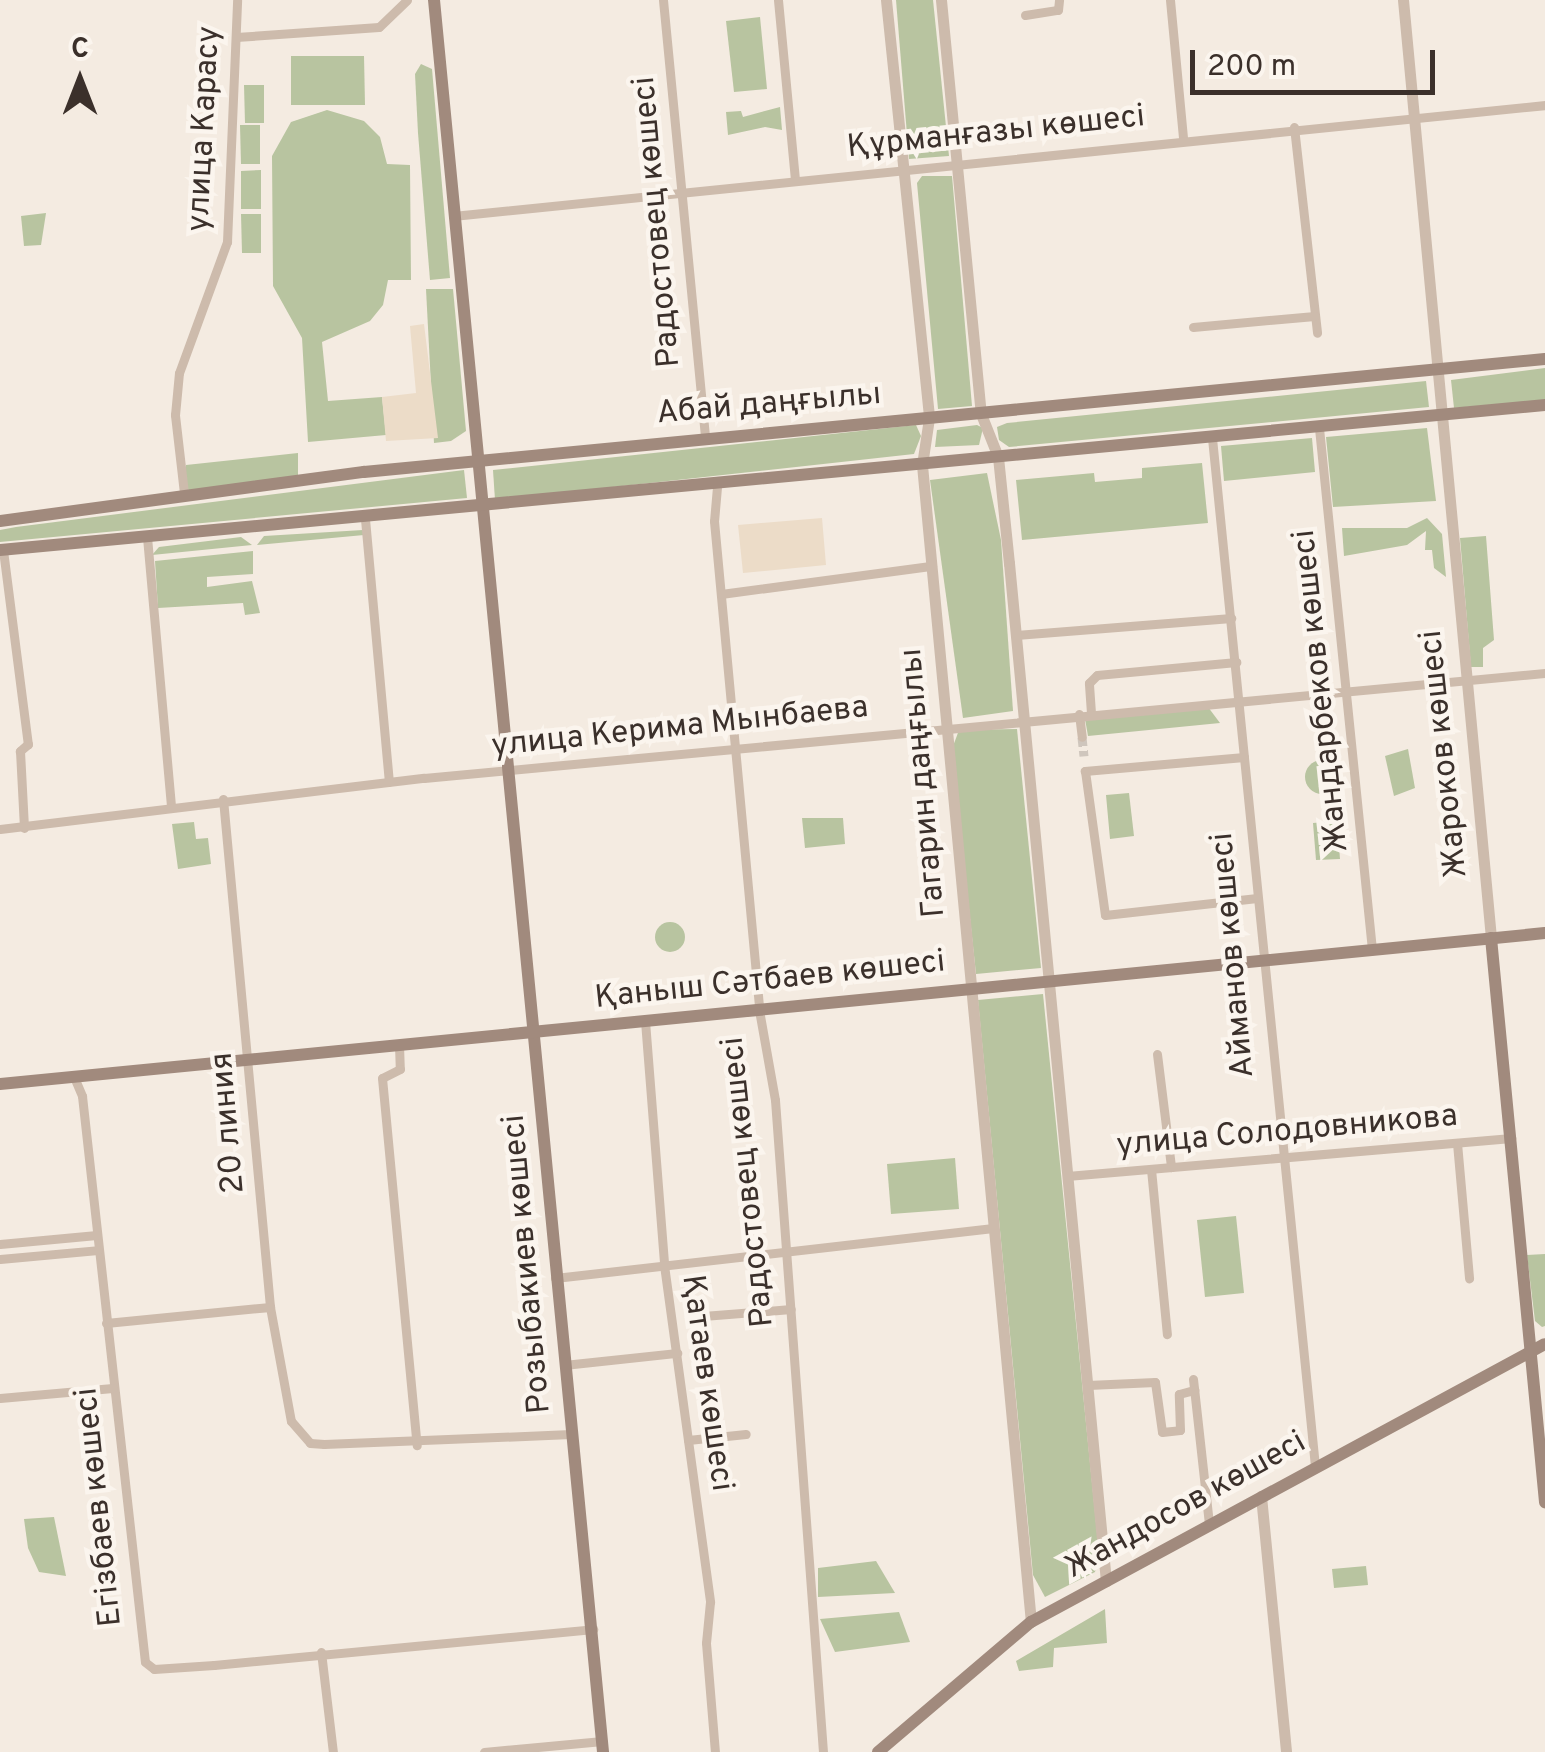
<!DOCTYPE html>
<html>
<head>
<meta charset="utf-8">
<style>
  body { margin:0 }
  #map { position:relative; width:1545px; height:1752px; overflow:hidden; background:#f4ebe1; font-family:Overpass,sans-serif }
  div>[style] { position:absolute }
  .green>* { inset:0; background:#b8c4a0 }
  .round { border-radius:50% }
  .plaza>* { inset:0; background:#ecdcc8 }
  .minor-tunnel>* { height:9px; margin-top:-4.5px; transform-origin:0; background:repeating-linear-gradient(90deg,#cfc6bd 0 9px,transparent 0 13.5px) }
  .minor>* { height:9px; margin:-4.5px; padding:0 4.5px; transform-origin:4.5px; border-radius:4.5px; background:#cdbbac }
  .tertiary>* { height:11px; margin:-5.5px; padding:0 5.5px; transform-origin:5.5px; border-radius:5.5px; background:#cdbbac }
  .secondary>* { height:12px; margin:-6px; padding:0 6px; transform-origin:6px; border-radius:6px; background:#a18a7d }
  span { translate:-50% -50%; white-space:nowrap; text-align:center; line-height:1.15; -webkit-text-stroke:9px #fbf5ee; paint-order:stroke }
  .street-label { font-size:32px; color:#3b302b }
  .north { position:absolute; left:30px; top:30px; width:100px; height:100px; -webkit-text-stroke:8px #fbf5ee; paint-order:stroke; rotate:0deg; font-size:28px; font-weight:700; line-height:40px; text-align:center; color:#3b302b }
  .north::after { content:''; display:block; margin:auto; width:35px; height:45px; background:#3b302b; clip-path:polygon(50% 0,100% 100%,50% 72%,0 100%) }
  .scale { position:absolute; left:1190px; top:50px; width:245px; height:45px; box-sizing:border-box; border:5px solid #3b302b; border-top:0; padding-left:12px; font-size:30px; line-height:35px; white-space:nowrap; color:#3b302b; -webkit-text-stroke:8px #fbf5ee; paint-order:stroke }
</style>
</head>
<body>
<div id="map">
  <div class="green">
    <i style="clip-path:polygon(896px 0,933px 0,949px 156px,909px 159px)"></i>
    <i style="clip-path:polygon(760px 17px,767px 89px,734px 92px,726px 21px)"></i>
    <i style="clip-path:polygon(291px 56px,364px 56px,365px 105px,291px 105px)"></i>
    <i style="clip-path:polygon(421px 64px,432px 69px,450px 278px,430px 280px,418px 133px,415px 74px)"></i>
    <i style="clip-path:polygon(244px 85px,264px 85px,264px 123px,245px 123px)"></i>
    <i style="clip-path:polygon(780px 107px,782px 130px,765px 127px,728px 135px,726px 112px,741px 111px,743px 117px)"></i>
    <i style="clip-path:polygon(327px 110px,364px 121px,380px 137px,387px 164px,410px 165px,411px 280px,388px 280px,383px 305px,370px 321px,322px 342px,328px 401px,382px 397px,386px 435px,308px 442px,302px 338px,273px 286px,272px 156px,291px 122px)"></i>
    <i style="clip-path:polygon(240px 125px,260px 125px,260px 164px,241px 164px)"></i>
    <i style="clip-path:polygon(261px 170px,261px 209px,241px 209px,241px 171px)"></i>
    <i style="clip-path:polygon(922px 176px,952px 176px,972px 406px,938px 409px,917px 183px)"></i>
    <i style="clip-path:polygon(46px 213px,41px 245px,24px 246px,21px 216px)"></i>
    <i style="clip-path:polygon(241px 214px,261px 214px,261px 253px,242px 253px)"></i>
    <i style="clip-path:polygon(426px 289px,453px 289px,466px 431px,451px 441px,434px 443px)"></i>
    <i style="clip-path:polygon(1545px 368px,1545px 400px,1454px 408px,1451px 380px)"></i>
    <i style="clip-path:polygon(1426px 381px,1429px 407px,1009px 447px,999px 440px,997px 427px,1007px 423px)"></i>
    <i style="clip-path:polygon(916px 425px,921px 436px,914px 454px,495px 500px,493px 470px)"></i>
    <i style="clip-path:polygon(977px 425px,983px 428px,979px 445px,935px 447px,937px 430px)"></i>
    <i style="clip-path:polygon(1427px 428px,1436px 501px,1333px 507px,1326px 437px)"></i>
    <i style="clip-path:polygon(1312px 438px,1315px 472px,1224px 481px,1221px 446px)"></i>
    <i style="clip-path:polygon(298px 453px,298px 477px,189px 491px,186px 485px,186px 465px)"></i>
    <i style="clip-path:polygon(1202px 463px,1208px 523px,1022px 540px,1016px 480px,1094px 473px,1095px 482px,1142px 478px,1142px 468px)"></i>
    <i style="clip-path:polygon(464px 470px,467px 498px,0 542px,0 530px,16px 527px)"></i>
    <i style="clip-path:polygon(987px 473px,1001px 540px,1013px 711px,963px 718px,930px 480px)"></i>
    <i style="clip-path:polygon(1427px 518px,1442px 534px,1446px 577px,1434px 568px,1432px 550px,1425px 550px,1426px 531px,1407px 545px,1344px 556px,1342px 528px,1407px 528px)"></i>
    <i style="clip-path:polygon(363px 530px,364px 535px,257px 545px,264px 536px)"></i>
    <i style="clip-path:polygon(1486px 536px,1494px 640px,1483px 648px,1483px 667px,1471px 667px,1460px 538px)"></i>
    <i style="clip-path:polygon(241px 537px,252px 545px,152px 555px,159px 547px)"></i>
    <i style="clip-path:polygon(253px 551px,253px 574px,207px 577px,207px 587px,252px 581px,260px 613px,245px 615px,243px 603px,158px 608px,155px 561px)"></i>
    <i style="clip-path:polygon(1208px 707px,1220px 723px,1088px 736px,1085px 719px)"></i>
    <i style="clip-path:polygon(1017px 729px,1041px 968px,976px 974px,952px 749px,959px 730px)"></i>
    <i style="clip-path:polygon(1408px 749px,1415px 788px,1394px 796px,1385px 756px)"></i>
    <i class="round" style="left:1305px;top:760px;width:34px;height:34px"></i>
    <i style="clip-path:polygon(1129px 793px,1134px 836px,1110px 839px,1106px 795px)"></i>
    <i style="clip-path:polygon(802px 818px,843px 818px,845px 844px,805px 848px)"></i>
    <i style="clip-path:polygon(1337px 821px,1340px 859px,1316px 860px,1313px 823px)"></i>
    <i style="clip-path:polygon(194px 822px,196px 839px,208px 838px,211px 864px,178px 869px,172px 824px)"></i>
    <i class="round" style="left:655px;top:922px;width:30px;height:30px"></i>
    <i style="clip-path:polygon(1043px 994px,1099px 1553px,1095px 1572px,1045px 1597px,1033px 1575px,978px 1000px)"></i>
    <i style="clip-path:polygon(955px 1158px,959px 1209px,891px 1214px,887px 1164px)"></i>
    <i style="clip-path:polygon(1236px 1216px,1244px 1293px,1205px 1297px,1197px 1220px)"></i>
    <i style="clip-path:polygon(1545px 1254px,1545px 1326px,1542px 1327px,1535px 1321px,1527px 1255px)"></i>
    <i style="clip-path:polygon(54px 1517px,66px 1576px,39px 1572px,28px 1548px,24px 1519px)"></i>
    <i style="clip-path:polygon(876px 1561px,895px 1593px,818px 1597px,818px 1568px)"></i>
    <i style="clip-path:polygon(1366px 1566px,1368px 1585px,1334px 1588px,1332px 1569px)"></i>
    <i style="clip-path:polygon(1105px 1609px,1107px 1643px,1054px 1648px,1053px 1667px,1019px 1671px,1016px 1661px)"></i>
    <i style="clip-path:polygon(899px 1612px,910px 1642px,835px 1652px,820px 1619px)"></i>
  </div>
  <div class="plaza">
    <i style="clip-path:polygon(424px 324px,438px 438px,386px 441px,382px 397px,416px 393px,410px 326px)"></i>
    <i style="clip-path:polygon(822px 518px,826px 565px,743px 573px,738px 525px)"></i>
  </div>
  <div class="minor-tunnel">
    <i style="left:1082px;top:737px;width:19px;rotate:84deg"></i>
  </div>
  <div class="minor">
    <i style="left:663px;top:0;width:440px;rotate:84.5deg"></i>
    <i style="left:778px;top:0;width:180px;rotate:84.6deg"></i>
    <i style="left:1170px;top:0;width:138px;rotate:84.6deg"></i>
    <i style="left:1025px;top:15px;width:33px;rotate:-9deg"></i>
    <i style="left:1058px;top:10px;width:10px;rotate:-84deg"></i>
    <i style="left:236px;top:37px;width:143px;rotate:-4deg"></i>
    <i style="left:379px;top:27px;width:39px;rotate:-44deg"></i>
    <i style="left:1294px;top:127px;width:207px;rotate:83.6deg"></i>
    <i style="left:453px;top:216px;width:1098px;rotate:-5.8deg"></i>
    <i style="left:1193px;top:327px;width:122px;rotate:-5.2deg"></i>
    <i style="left:1319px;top:428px;width:525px;rotate:84.2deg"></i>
    <i style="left:1212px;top:438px;width:1034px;rotate:84.28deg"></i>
    <i style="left:717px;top:487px;width:34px;rotate:95deg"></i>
    <i style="left:714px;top:521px;width:491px;rotate:84.7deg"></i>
    <i style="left:759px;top:1010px;width:91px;rotate:79.9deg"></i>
    <i style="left:775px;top:1100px;width:654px;rotate:85.79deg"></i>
    <i style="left:184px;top:493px;width:79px;rotate:-96.6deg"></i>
    <i style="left:175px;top:415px;width:42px;rotate:-84.6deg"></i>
    <i style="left:179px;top:373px;width:140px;rotate:-69.9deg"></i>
    <i style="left:227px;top:242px;width:242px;rotate:-87.6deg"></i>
    <i style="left:365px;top:519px;width:264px;rotate:84.8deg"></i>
    <i style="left:147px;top:537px;width:269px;rotate:84.9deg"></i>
    <i style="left:3px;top:550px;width:196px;rotate:82.7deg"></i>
    <i style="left:28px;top:744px;width:11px;rotate:139deg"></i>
    <i style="left:20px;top:751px;width:77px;rotate:87deg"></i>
    <i style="left:721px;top:594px;width:213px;rotate:-7.6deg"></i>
    <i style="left:1016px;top:635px;width:216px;rotate:-4.5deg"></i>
    <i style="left:1091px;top:713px;width:30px;rotate:-94deg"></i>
    <i style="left:1089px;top:683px;width:11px;rotate:-45deg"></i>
    <i style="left:1097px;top:675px;width:140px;rotate:-5.3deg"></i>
    <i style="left:1079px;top:714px;width:23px;rotate:83deg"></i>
    <i style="left:1244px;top:757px;width:160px;rotate:175deg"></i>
    <i style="left:1085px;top:771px;width:145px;rotate:82.1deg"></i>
    <i style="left:1105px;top:915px;width:153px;rotate:-6.4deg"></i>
    <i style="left:223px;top:799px;width:510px;rotate:84.71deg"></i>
    <i style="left:270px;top:1307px;width:116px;rotate:79.6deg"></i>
    <i style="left:291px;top:1421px;width:29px;rotate:49deg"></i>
    <i style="left:310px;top:1443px;width:14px;rotate:4deg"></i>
    <i style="left:324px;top:1444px;width:247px;rotate:-2.3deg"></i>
    <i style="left:0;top:829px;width:427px;rotate:-6.9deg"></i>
    <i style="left:424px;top:778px;width:1126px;rotate:-5.35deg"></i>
    <i style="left:645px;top:1021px;width:245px;rotate:85.5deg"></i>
    <i style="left:664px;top:1265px;width:340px;rotate:82.2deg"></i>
    <i style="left:710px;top:1602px;width:41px;rotate:95.6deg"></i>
    <i style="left:706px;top:1643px;width:109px;rotate:85.3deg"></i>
    <i style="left:399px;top:1045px;width:24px;rotate:88deg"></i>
    <i style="left:400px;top:1069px;width:20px;rotate:153deg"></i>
    <i style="left:382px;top:1078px;width:369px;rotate:84.6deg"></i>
    <i style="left:1157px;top:1054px;width:114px;rotate:82.9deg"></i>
    <i style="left:74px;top:1077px;width:21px;rotate:67deg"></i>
    <i style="left:82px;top:1096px;width:569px;rotate:83.65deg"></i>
    <i style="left:145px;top:1662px;width:11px;rotate:38deg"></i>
    <i style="left:154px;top:1669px;width:60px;rotate:-3.8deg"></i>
    <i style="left:214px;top:1665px;width:381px;rotate:-5.4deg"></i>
    <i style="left:1457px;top:1143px;width:136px;rotate:84.9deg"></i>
    <i style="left:1151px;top:1169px;width:166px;rotate:84.5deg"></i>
    <i style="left:1067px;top:1176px;width:446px;rotate:-4.9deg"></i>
    <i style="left:0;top:1244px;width:97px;rotate:-5.3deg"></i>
    <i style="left:0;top:1259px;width:98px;rotate:-5.2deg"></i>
    <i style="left:555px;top:1278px;width:441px;rotate:-6.5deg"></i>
    <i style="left:703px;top:1316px;width:88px;rotate:-4.5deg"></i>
    <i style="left:106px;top:1323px;width:165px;rotate:-5.6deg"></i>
    <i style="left:564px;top:1365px;width:114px;rotate:-6.1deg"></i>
    <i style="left:1193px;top:1379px;width:147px;rotate:83.7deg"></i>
    <i style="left:1088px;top:1385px;width:67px;rotate:-2.6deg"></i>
    <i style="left:1155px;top:1382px;width:50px;rotate:82deg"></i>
    <i style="left:1162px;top:1432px;width:18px;rotate:-6deg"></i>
    <i style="left:1180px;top:1430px;width:36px;rotate:-92deg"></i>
    <i style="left:1179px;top:1394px;width:16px;rotate:-15deg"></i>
    <i style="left:0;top:1398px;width:113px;rotate:-5.1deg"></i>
    <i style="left:688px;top:1440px;width:58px;rotate:-5.9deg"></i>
    <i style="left:321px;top:1652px;width:101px;rotate:83.2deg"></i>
    <i style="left:484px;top:1752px;width:119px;rotate:-5.3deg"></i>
  </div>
  <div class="tertiary">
    <i style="left:886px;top:0;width:420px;rotate:84.1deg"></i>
    <i style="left:929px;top:418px;width:48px;rotate:98.5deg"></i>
    <i style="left:922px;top:465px;width:1162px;rotate:84.62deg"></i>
    <i style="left:941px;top:0;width:416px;rotate:84.5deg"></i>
    <i style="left:981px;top:414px;width:46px;rotate:68.4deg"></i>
    <i style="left:998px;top:457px;width:107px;rotate:84.1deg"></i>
    <i style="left:1009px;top:563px;width:1023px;rotate:84.56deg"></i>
    <i style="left:1403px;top:0;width:942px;rotate:84.64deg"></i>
    <i style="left:1261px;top:1496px;width:257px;rotate:84.4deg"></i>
  </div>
  <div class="secondary">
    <i style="left:434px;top:0;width:1760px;rotate:84.49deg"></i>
    <i style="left:0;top:521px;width:367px;rotate:-7.7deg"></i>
    <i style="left:364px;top:472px;width:1186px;rotate:-5.47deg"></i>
    <i style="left:0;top:550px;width:1552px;rotate:-5.36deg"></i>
    <i style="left:1491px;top:938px;width:567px;rotate:84.53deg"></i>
    <i style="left:0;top:1084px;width:1552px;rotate:-5.58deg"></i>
    <i style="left:878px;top:1752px;width:201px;rotate:-40.4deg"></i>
    <i style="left:1031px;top:1622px;width:584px;rotate:-28.41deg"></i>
  </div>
  <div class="street-label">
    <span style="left:205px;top:129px;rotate:-87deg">улица Карасу</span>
    <span style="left:996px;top:133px;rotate:-6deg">Құрманғазы көшесі</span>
    <span style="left:658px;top:222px;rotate:-95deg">Радостовец көшесі</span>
    <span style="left:769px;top:405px;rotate:-5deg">Абай даңғылы</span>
    <span style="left:1322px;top:691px;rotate:-96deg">Жандарбеков көшесі</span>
    <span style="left:680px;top:728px;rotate:-6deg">улица Керима Мынбаева</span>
    <span style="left:1445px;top:754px;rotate:-96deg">Жароков көшесі</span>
    <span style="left:924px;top:783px;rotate:-95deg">Гагарин даңғылы</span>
    <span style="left:1234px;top:955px;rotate:-95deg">Айманов көшесі</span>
    <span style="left:770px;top:981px;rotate:-6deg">Қаныш Сәтбаев көшесі</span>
    <span style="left:229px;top:1123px;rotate:-95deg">20 линия</span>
    <span style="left:1287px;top:1132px;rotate:-5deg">улица Солодовникова</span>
    <span style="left:749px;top:1182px;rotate:-96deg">Радостовец көшесі</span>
    <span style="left:528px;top:1264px;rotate:-95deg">Розыбакиев көшесі</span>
    <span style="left:706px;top:1383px;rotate:82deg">Қатаев көшесі</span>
    <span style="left:1186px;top:1506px;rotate:-29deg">Жандосов көшесі</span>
    <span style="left:100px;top:1507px;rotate:-96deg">Егізбаев көшесі</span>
  </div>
  <div class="north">С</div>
  <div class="scale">200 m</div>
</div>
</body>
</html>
